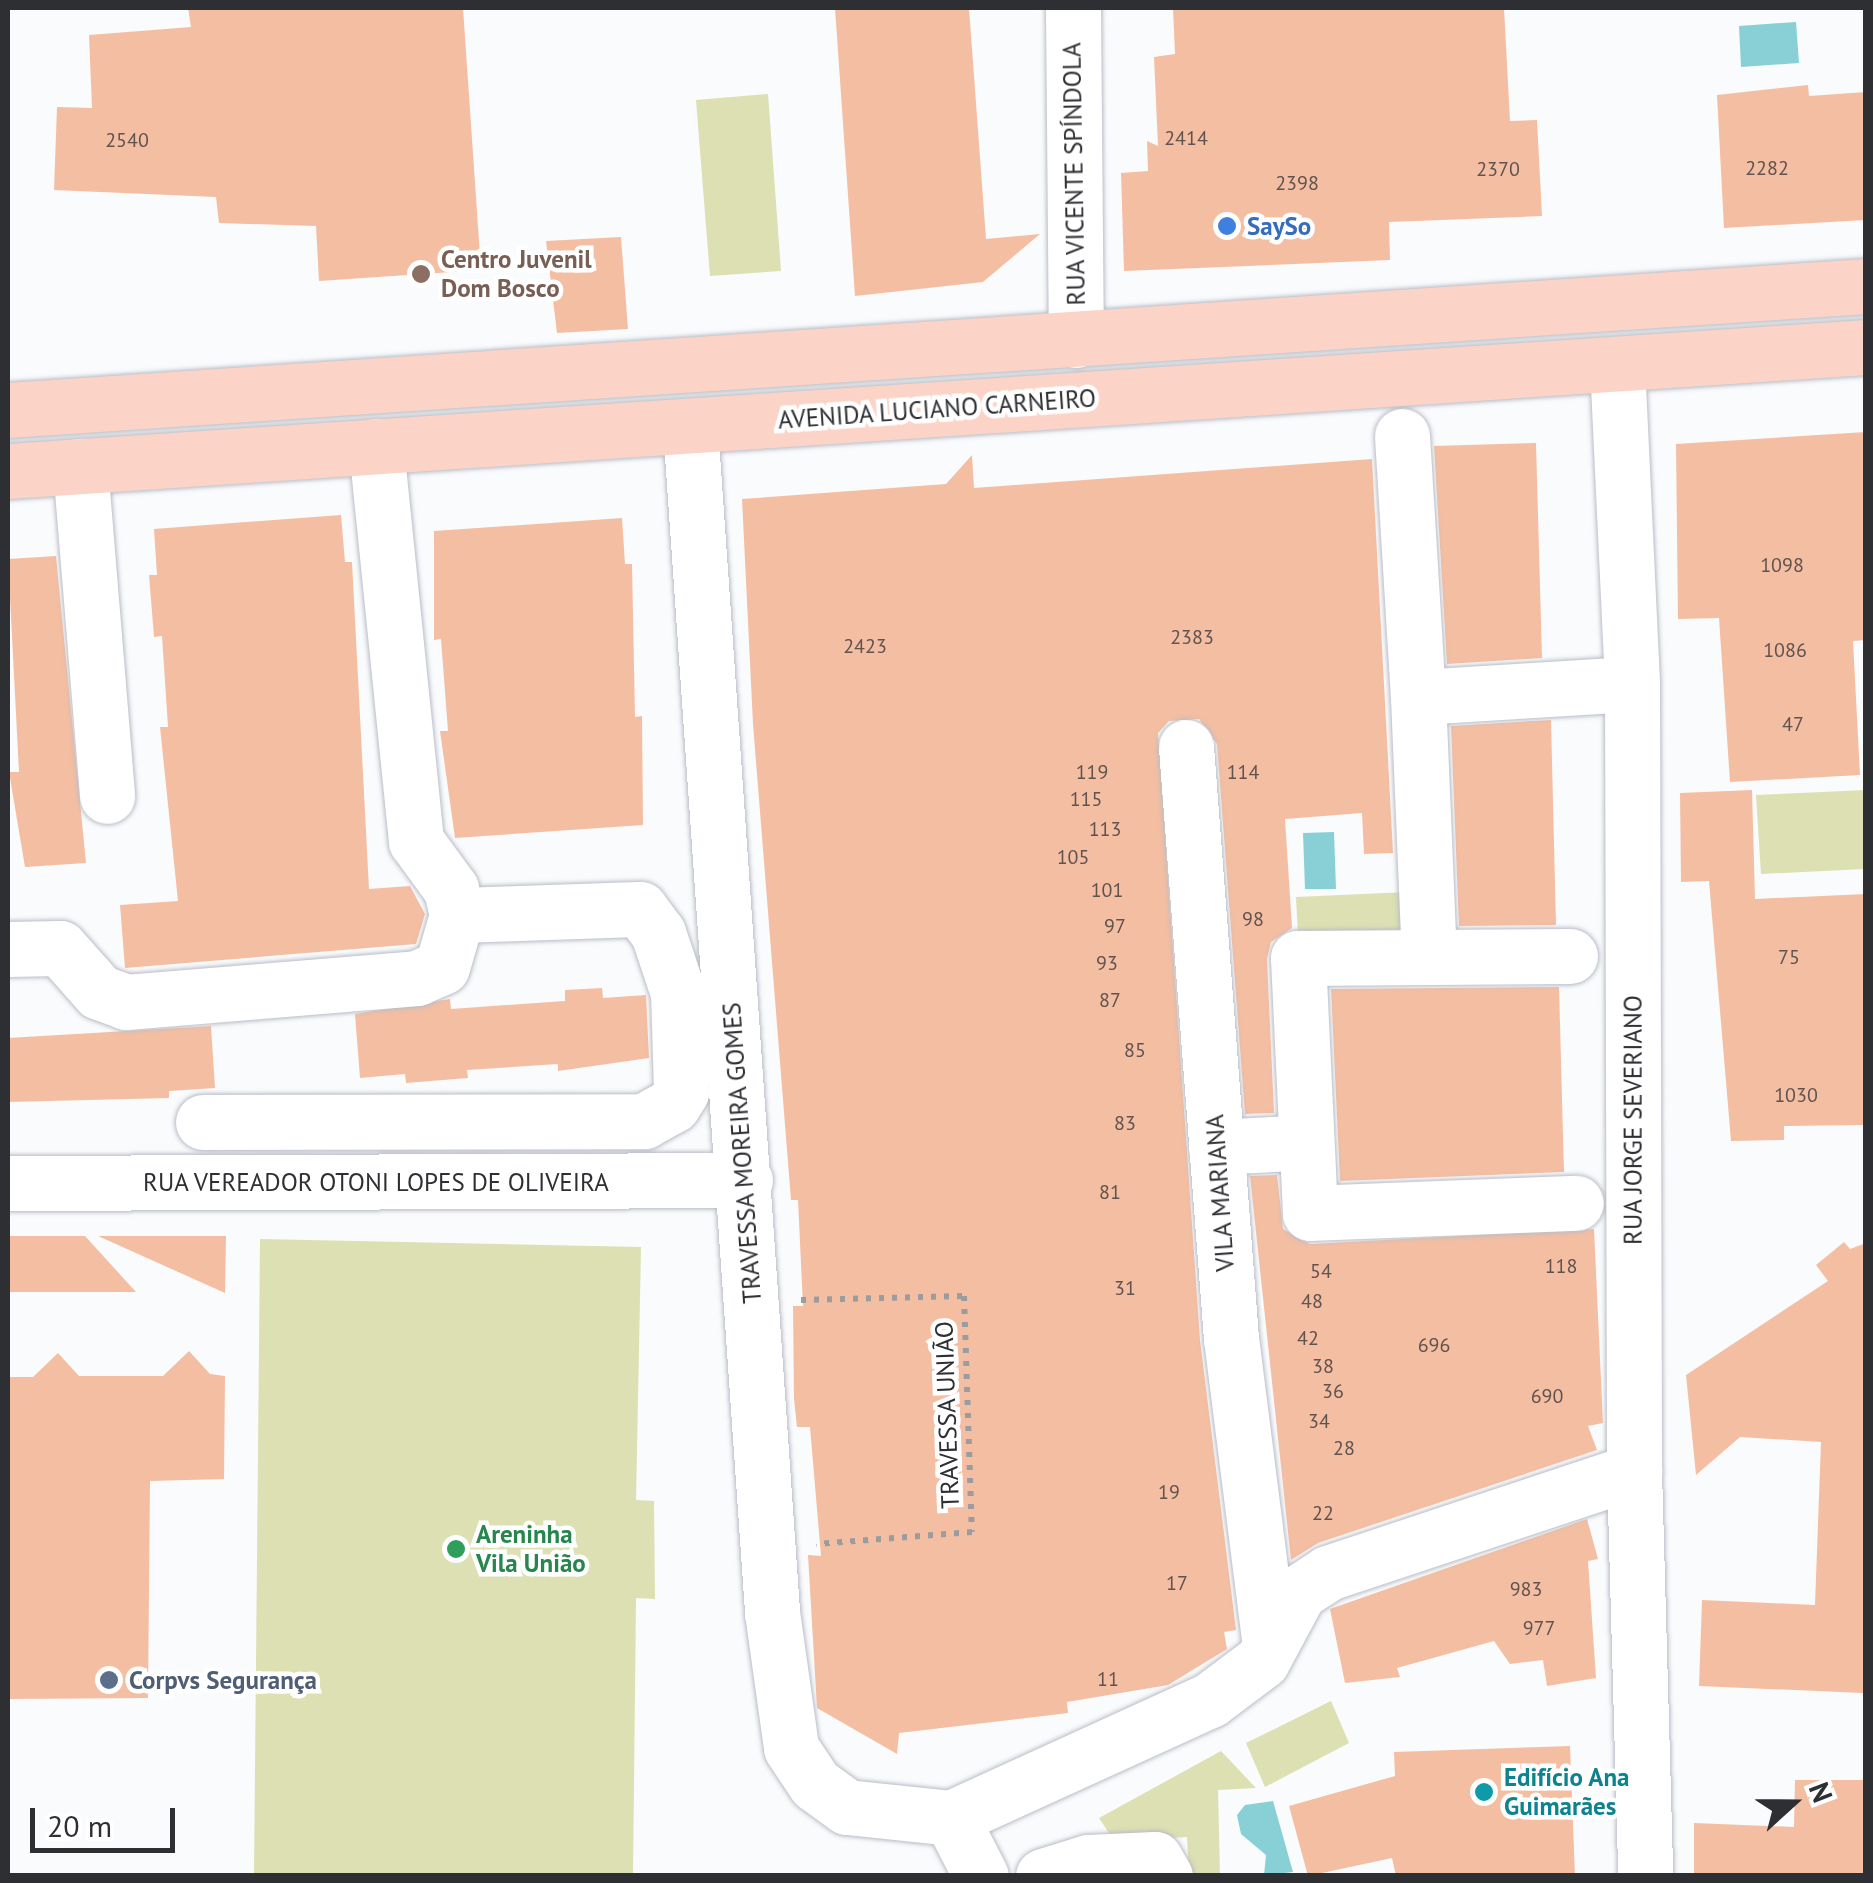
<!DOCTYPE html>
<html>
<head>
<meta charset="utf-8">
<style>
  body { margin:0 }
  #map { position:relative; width:1873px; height:1883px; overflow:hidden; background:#fafbfd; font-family:"PT Sans",sans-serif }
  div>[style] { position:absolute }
  .green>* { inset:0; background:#dce0b2 }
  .water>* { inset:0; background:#88d0d6 }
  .building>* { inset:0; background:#f4bea2 }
  .path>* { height:6px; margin-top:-3px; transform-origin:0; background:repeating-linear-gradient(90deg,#9b9c9f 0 5px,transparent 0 13px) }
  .roads { filter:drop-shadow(0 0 2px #b9bdc6) drop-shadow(0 0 2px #b9bdc6) }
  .minor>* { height:55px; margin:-27.5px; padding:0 27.5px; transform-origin:27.5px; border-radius:27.5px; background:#fff }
  .major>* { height:55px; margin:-27.5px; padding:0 27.5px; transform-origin:27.5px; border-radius:27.5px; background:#fbd3c7 }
  .dots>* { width:28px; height:28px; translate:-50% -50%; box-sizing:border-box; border:5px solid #fff; border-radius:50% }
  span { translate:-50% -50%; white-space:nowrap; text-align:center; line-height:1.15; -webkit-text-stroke:9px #fff; paint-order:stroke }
  .number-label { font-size:20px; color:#60534f }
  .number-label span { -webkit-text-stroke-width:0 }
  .street-label { font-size:25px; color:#2e2f33 }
  .shop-label { font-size:25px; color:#366cbe; font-weight:700 }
  .left { translate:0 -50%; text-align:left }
  .education-label { font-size:25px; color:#785e54; font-weight:700 }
  .leisure-label { font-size:25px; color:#27864d; font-weight:700 }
  .service-label { font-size:25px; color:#4e5e75; font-weight:700 }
  .culture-label { font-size:25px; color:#0d838f; font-weight:700 }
  .frame { position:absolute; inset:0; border:10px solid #2e2f33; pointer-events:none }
  .north { position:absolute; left:1743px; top:1753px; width:100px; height:100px; -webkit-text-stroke:8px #fff; paint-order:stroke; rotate:69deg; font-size:28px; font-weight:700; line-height:40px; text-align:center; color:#2e2f33 }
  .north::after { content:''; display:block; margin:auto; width:35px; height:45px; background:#2e2f33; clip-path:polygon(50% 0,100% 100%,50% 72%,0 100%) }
  .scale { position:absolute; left:30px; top:1808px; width:145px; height:45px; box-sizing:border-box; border:5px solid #2e2f33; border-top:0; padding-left:12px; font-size:30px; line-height:35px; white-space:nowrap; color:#2e2f33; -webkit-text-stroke:8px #fff; paint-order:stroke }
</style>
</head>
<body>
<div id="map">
  <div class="green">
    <i style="clip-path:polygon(768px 94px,781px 271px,710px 276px,696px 100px)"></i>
    <i style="clip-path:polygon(1865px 790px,1865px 869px,1761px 874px,1756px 795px)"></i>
    <i style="clip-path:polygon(1408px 892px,1409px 931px,1298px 935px,1296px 897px)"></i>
    <i style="clip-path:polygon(260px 1239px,641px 1247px,636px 1500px,654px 1501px,655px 1599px,636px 1598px,633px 1875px,254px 1875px)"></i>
    <i style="clip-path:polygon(1331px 1701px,1349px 1743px,1265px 1787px,1246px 1743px)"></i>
    <i style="clip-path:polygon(1221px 1751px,1256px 1788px,1218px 1790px,1220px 1875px,1189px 1875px,1187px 1837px,1126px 1841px,1109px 1833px,1099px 1818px)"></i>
  </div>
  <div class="water">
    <i style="clip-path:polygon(1796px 22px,1799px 63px,1741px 67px,1739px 26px)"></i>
    <i style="clip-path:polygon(1334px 832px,1336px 889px,1305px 889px,1303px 833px)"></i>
    <i style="clip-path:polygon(1273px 1801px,1293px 1872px,1264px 1875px,1266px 1855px,1241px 1834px,1237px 1815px,1245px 1805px)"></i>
  </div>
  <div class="building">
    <i style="clip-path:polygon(188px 8px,463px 8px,481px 270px,319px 281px,316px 226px,219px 223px,216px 197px,54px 190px,57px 107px,92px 108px,89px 35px,191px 27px)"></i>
    <i style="clip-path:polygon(835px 8px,969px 8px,986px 239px,1040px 234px,983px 282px,855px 296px)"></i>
    <i style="clip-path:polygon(1173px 8px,1504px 8px,1510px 121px,1537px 120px,1542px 216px,1389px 222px,1390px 260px,1124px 271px,1121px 173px,1148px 171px,1147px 141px,1158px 146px,1154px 57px,1175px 54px)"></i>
    <i style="clip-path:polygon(1808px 85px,1809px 96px,1866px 92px,1866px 220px,1724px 228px,1717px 95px)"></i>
    <i style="clip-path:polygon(621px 237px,628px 329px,557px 333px,546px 241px)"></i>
    <i style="clip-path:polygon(1866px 432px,1866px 640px,1853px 641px,1860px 775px,1730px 782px,1719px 618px,1678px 619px,1676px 444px)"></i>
    <i style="clip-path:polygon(1536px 443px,1542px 658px,1447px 664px,1434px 446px)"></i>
    <i style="clip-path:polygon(972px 455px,974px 488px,1372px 459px,1393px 853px,1364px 854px,1362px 813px,1285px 819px,1292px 928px,1271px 942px,1267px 959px,1274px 1113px,1245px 1114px,1217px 744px,1199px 719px,1169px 721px,1158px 733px,1200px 1340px,1236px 1630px,1224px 1632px,1227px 1649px,1168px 1685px,1067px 1702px,1068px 1713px,899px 1733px,897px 1754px,817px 1708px,808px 1555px,821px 1556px,810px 1427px,797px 1427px,794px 1399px,793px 1306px,803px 1306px,798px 1200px,791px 1200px,753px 724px,742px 499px,946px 484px)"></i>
    <i style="clip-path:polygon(341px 515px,345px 562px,352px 562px,369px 889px,410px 886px,425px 914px,416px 944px,125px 968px,120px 905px,178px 901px,160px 727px,168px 727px,162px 636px,154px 637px,149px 575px,157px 575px,154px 529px)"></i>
    <i style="clip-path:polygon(622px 518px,625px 564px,632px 564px,635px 717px,642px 716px,643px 825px,455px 838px,440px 731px,448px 731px,441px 639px,434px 640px,434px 531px)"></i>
    <i style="clip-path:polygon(56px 556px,86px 863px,25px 867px,9px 772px,19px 772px,8px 559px)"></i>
    <i style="clip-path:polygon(1551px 720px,1556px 925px,1459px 926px,1451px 726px)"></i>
    <i style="clip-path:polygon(1752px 790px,1755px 899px,1866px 894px,1866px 1125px,1784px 1126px,1784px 1140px,1731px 1141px,1709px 881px,1681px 882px,1680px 793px)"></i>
    <i style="clip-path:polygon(1559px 987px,1564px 1172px,1340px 1181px,1331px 989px)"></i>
    <i style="clip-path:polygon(602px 988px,603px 998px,646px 995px,649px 1058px,558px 1071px,558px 1064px,467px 1070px,468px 1078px,406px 1083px,405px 1074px,360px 1078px,355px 1014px,450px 999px,451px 1009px,565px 1001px,565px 990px)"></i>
    <i style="clip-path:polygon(211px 1026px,215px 1088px,169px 1091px,169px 1098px,8px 1102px,8px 1038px)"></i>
    <i style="clip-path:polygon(1277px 1175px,1283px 1229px,1310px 1244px,1594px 1229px,1603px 1423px,1588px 1426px,1597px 1450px,1318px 1543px,1291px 1560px,1250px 1176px)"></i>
    <i style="clip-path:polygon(8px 1236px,85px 1236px,136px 1292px,8px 1292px)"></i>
    <i style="clip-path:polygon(98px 1236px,226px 1236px,225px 1293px)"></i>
    <i style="clip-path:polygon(1844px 1242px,1850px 1249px,1866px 1243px,1863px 1693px,1699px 1686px,1702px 1600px,1815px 1605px,1821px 1442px,1740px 1437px,1696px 1475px,1686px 1375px,1828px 1281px,1816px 1265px)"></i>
    <i style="clip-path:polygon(189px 1351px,210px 1374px,225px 1376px,224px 1479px,150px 1481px,148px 1698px,8px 1699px,8px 1377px,33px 1377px,58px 1353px,79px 1376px,163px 1376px)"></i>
    <i style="clip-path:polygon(1587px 1519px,1598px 1559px,1588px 1561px,1596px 1678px,1547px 1686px,1543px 1660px,1510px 1664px,1494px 1641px,1397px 1668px,1400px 1677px,1345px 1683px,1330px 1609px)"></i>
    <i style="clip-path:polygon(1570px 1746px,1575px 1876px,1396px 1876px,1392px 1858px,1308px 1876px,1289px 1806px,1395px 1776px,1394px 1752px)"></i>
    <i style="clip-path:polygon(1795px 1780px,1866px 1780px,1866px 1876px,1694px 1876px,1694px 1823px,1794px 1827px)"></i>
  </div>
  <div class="path">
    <i style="left:801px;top:1300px;width:163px;rotate:-1.4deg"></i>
    <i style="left:964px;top:1296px;width:236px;rotate:88.1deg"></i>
    <i style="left:972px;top:1532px;width:156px;rotate:175.6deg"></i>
  </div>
  <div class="roads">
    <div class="minor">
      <i style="left:1073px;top:8px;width:332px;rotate:89.5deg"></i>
      <i style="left:1617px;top:364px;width:320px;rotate:87.3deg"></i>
      <i style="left:1632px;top:684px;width:787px;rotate:89.85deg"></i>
      <i style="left:1634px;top:1471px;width:405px;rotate:88.4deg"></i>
      <i style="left:690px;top:426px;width:1189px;rotate:86.04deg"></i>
      <i style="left:772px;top:1612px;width:137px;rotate:82deg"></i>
      <i style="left:791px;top:1748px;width:43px;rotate:56.3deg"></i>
      <i style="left:815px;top:1784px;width:39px;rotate:36deg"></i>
      <i style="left:847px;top:1807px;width:105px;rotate:6deg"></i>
      <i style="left:951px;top:1818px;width:285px;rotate:-24.5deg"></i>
      <i style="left:1210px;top:1700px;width:65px;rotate:-36.9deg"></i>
      <i style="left:1262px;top:1661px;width:78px;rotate:-61.8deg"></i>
      <i style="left:1299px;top:1592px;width:35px;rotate:-33deg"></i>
      <i style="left:1328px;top:1573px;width:323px;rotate:-18.4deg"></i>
      <i style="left:1402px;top:436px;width:261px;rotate:86.5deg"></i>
      <i style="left:1418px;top:697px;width:214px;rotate:-3.5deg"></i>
      <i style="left:80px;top:466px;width:331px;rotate:85.3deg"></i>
      <i style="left:1418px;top:697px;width:260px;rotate:87.6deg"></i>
      <i style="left:1429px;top:957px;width:141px;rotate:-0.4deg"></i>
      <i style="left:1186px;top:747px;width:593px;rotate:85.65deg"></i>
      <i style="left:1231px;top:1338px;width:302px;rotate:82.8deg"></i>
      <i style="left:8px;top:949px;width:52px;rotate:-1.1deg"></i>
      <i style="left:60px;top:948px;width:59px;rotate:48.4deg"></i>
      <i style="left:99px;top:992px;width:29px;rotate:20deg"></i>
      <i style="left:126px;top:1002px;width:292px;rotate:-4.7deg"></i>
      <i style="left:417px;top:978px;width:27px;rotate:-24deg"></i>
      <i style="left:442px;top:967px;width:54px;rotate:-73.9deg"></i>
      <i style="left:457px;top:915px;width:27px;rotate:-103deg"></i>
      <i style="left:451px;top:889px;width:59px;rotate:-126.1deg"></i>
      <i style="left:416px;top:841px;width:397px;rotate:-95.8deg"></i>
      <i style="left:1429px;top:957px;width:131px;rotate:179.6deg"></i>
      <i style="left:1298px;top:958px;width:255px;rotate:87.3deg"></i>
      <i style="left:1310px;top:1213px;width:266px;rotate:-2.2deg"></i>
      <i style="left:203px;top:1122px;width:441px;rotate:-0.1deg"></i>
      <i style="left:644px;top:1121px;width:33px;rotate:-29deg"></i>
      <i style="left:673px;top:1105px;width:15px;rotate:-58deg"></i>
      <i style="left:681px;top:1092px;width:99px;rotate:-91.7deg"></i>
      <i style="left:678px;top:993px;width:63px;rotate:-108.4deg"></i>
      <i style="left:658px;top:933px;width:30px;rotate:-127deg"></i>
      <i style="left:640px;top:909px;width:183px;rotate:178.1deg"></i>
      <i style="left:1216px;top:1147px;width:76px;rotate:-3deg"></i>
      <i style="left:8px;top:1183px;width:737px;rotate:-0.23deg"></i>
      <i style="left:951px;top:1818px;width:65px;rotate:62.7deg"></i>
      <i style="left:1043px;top:1876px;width:47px;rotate:-17.3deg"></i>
      <i style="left:1088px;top:1862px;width:67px;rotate:-2.6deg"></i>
      <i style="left:1155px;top:1859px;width:20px;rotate:60deg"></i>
    </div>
    <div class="major">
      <i style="left:8px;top:410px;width:1862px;rotate:-3.82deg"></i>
      <i style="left:8px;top:471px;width:1862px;rotate:-3.82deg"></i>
    </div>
  </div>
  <div class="dots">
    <i style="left:1227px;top:226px;background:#3f7fe0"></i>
    <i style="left:421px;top:274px;background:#8d6e63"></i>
    <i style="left:456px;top:1549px;background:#2e9e5b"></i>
    <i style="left:109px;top:1680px;background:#5c6f8a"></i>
    <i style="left:1484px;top:1792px;background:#0f9aa8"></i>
  </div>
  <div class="number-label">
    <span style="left:1186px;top:138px">2414</span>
    <span style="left:127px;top:140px">2540</span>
    <span style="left:1767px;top:168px">2282</span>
    <span style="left:1498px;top:169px">2370</span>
    <span style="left:1297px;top:183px">2398</span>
    <span style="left:1782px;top:565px">1098</span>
    <span style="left:1192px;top:637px">2383</span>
    <span style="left:865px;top:646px">2423</span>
    <span style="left:1785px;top:650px">1086</span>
    <span style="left:1793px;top:724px">47</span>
    <span style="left:1092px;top:772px">119</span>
    <span style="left:1243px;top:772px">114</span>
    <span style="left:1086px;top:799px">115</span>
    <span style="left:1105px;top:829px">113</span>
    <span style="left:1073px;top:857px">105</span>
    <span style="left:1107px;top:890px">101</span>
    <span style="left:1253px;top:919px">98</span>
    <span style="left:1115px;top:926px">97</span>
    <span style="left:1789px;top:957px">75</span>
    <span style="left:1107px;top:963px">93</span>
    <span style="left:1110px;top:1000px">87</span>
    <span style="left:1135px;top:1050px">85</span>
    <span style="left:1796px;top:1095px">1030</span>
    <span style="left:1125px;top:1123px">83</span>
    <span style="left:1110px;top:1192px">81</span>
    <span style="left:1561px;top:1266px">118</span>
    <span style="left:1321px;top:1271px">54</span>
    <span style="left:1125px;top:1288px">31</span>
    <span style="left:1312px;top:1301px">48</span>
    <span style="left:1308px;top:1338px">42</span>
    <span style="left:1434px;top:1345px">696</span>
    <span style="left:1323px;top:1366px">38</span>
    <span style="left:1333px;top:1391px">36</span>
    <span style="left:1547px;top:1396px">690</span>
    <span style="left:1319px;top:1421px">34</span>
    <span style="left:1344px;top:1448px">28</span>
    <span style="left:1169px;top:1492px">19</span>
    <span style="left:1323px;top:1513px">22</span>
    <span style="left:1177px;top:1583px">17</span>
    <span style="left:1526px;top:1589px">983</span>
    <span style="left:1539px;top:1628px">977</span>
    <span style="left:1108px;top:1679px">11</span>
  </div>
  <div class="street-label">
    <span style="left:1074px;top:174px;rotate:-91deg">RUA VICENTE SPÍNDOLA</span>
    <span style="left:937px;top:409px;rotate:-4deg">AVENIDA LUCIANO CARNEIRO</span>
    <span style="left:1633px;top:1120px;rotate:-90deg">RUA JORGE SEVERIANO</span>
    <span style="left:742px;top:1153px;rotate:-94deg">TRAVESSA MOREIRA GOMES</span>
    <span style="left:376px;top:1182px">RUA VEREADOR OTONI LOPES DE OLIVEIRA</span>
    <span style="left:1220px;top:1193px;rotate:-94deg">VILA MARIANA</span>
    <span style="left:947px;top:1415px;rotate:-92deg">TRAVESSA UNIÃO</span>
  </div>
  <div class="shop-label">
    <span class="left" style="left:1247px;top:226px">SaySo</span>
  </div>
  <div class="education-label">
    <span class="left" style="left:441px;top:274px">Centro Juvenil<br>Dom Bosco</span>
  </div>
  <div class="leisure-label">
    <span class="left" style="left:476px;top:1549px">Areninha<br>Vila União</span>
  </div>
  <div class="service-label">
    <span class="left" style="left:129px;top:1680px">Corpvs Segurança</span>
  </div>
  <div class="culture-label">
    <span class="left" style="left:1504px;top:1792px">Edifício Ana<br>Guimarães</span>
  </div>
  <div class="frame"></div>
  <div class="north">N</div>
  <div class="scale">20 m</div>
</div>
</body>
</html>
